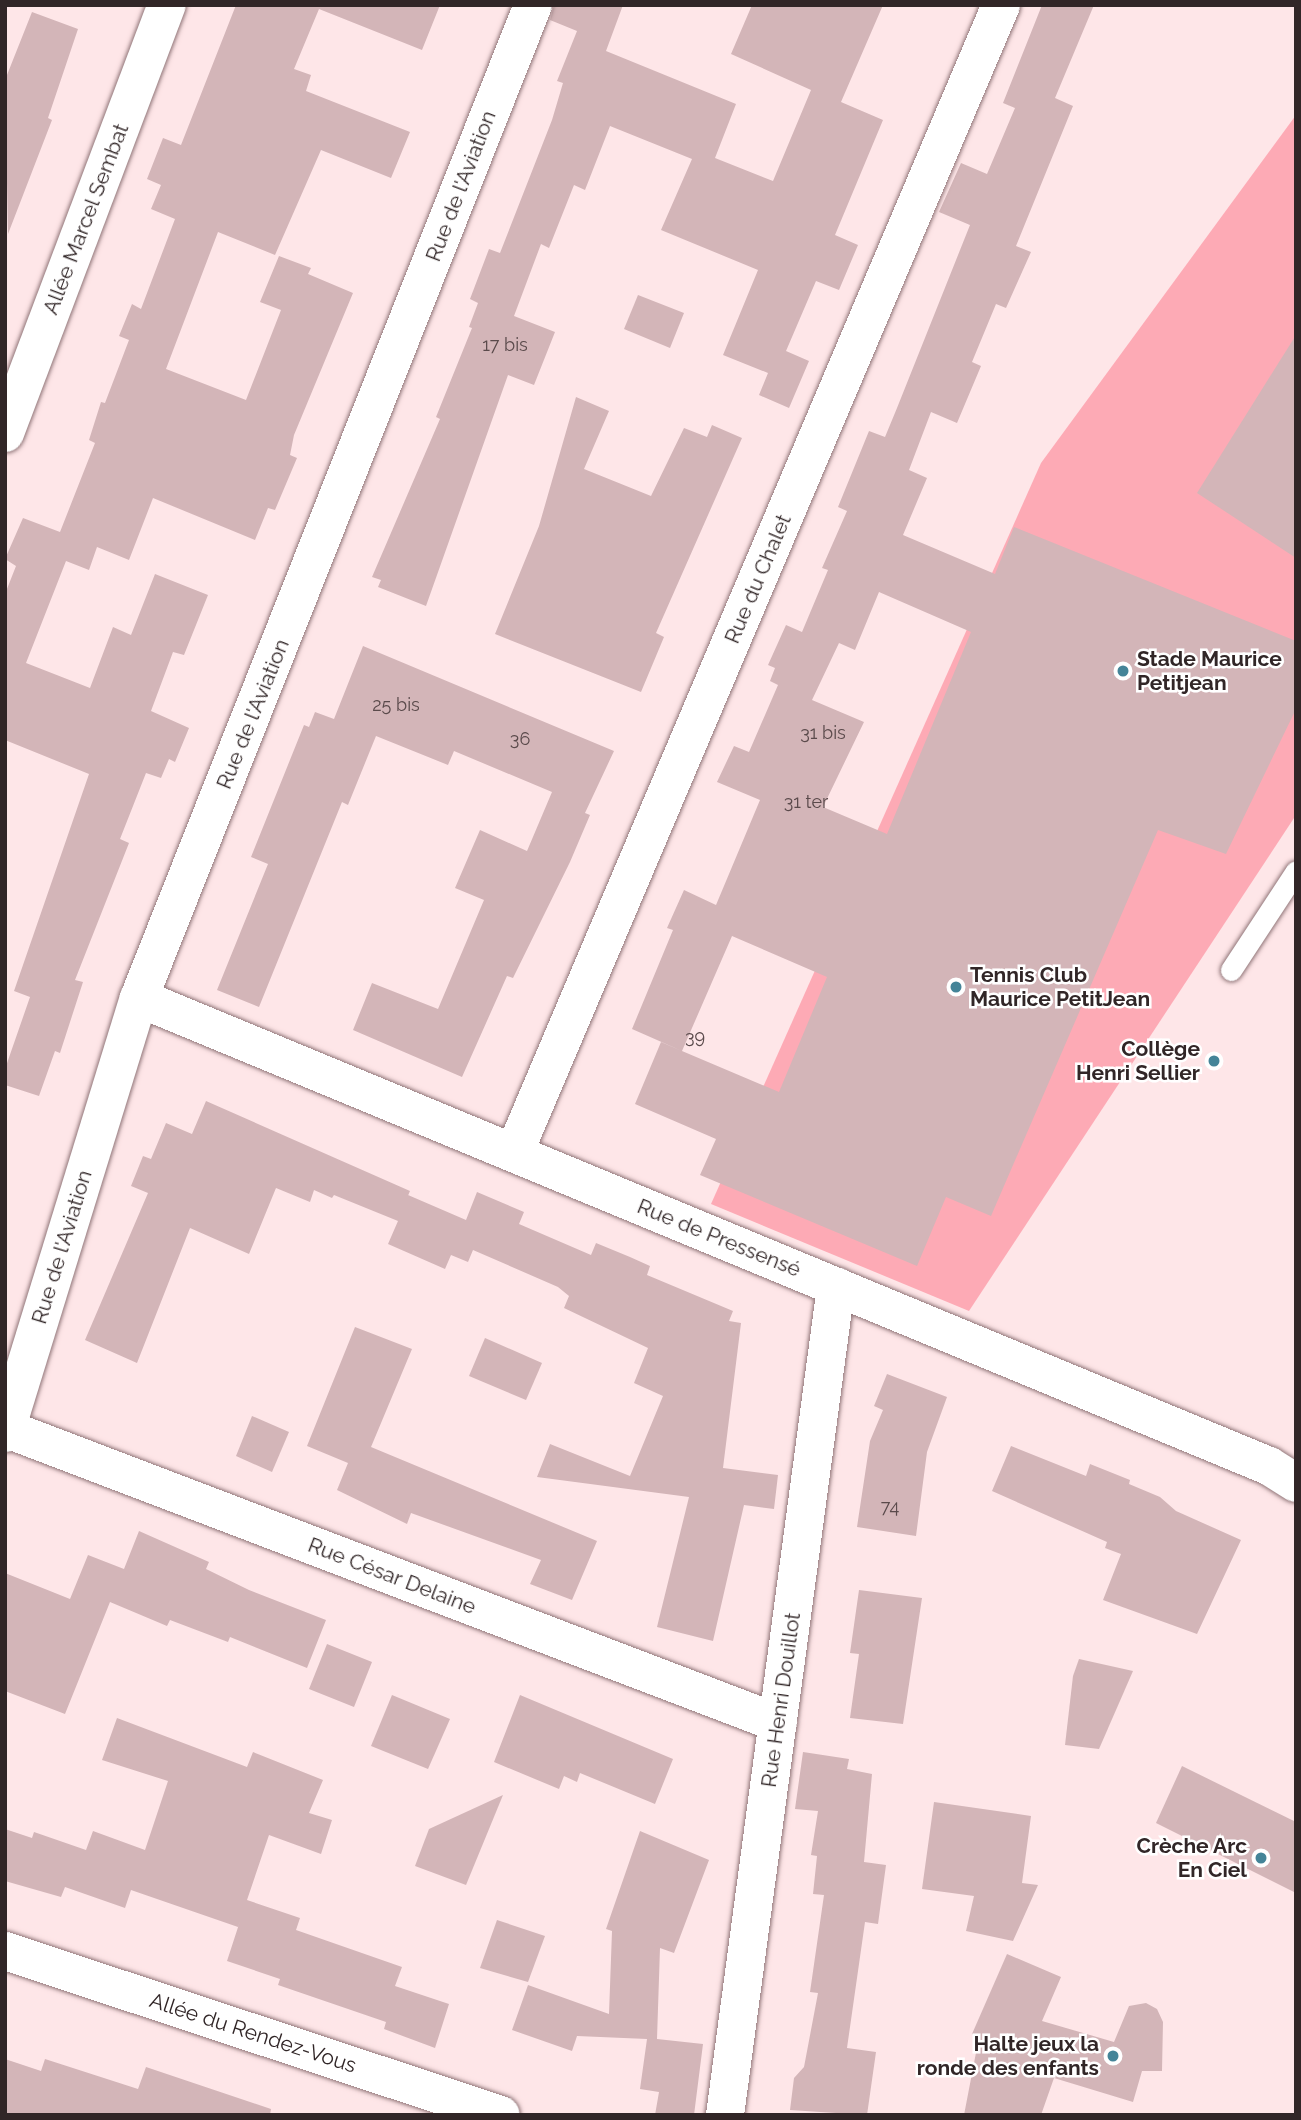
<!DOCTYPE html>
<html>
<head>
<meta charset="utf-8">
<style>
  body { margin:0 }
  #map { position:relative; width:1301px; height:2120px; overflow:hidden; background:#fee6e8; font-family:Raleway,sans-serif }
  div>[style] { position:absolute }
  .green>* { inset:0; background:#fdaab5 }
  .building>* { inset:0; background:#d3b5b8 }
  .roads { filter:drop-shadow(0 0 2px #907578) drop-shadow(0 0 2px #907578) }
  .service>* { height:21px; margin:-10.5px; padding:0 10.5px; transform-origin:10.5px; border-radius:10.5px; background:#fff }
  .minor>* { height:38px; margin:-19px; padding:0 19px; transform-origin:19px; border-radius:19px; background:#fff }
  .dots>* { width:19px; height:19px; translate:-50% -50%; box-sizing:border-box; border:4px solid #fff; border-radius:50% }
  span { translate:-50% -50%; white-space:nowrap; text-align:center; line-height:1.15; -webkit-text-stroke:5px #fff; paint-order:stroke }
  .number-label { font-size:18px; color:#5a4a4b }
  .number-label span { -webkit-text-stroke-width:0 }
  .street-label { font-size:21px; color:#312627 }
  .poi-label { font-size:21px; color:#312627; font-weight:700 }
  .left { translate:0 -50%; text-align:left }
  .right { translate:-100% -50%; text-align:right }
  .frame { position:absolute; inset:0; border:7px solid #312627; pointer-events:none }
</style>
</head>
<body>
<div id="map">
  <div class="green">
    <i style="clip-path:polygon(1296px 115px,1296px 815px,969px 1311px,711px 1204px,1041px 463px)"></i>
  </div>
  <div class="building">
    <i style="clip-path:polygon(236px 5px,440px 5px,422px 50px,319px 9px,294px 69px,311px 75px,306px 91px,410px 132px,391px 178px,321px 150px,275px 255px,218px 232px,166px 369px,246px 400px,281px 310px,260px 302px,279px 256px,311px 268px,308px 274px,353px 293px,294px 435px,290px 455px,297px 458px,275px 510px,268px 508px,255px 540px,153px 498px,129px 560px,97px 547px,89px 570px,66px 561px,26px 663px,90px 688px,113px 627px,131px 635px,155px 574px,208px 595px,184px 655px,173px 652px,151px 711px,189px 728px,175px 762px,169px 759px,161px 778px,146px 773px,120px 839px,129px 843px,75px 980px,83px 982px,60px 1053px,55px 1051px,39px 1096px,5px 1085px,5px 1069px,30px 997px,14px 991px,89px 774px,5px 740px,5px 594px,16px 566px,5px 559px,23px 518px,60px 532px,95px 443px,89px 440px,101px 402px,105px 403px,129px 340px,119px 336px,132px 304px,141px 309px,175px 219px,151px 209px,161px 185px,147px 179px,163px 138px,181px 145px)"></i>
    <i style="clip-path:polygon(554px 5px,623px 5px,606px 51px,736px 104px,715px 158px,773px 181px,811px 90px,731px 54px,752px 5px,883px 5px,841px 102px,883px 120px,835px 235px,858px 245px,839px 290px,816px 281px,786px 351px,809px 361px,789px 408px,759px 395px,768px 373px,723px 355px,758px 270px,661px 230px,692px 159px,610px 126px,585px 190px,574px 185px,549px 248px,541px 244px,514px 316px,555px 332px,534px 385px,508px 375px,426px 606px,378px 587px,381px 580px,372px 577px,440px 419px,436px 417px,472px 328px,469px 327px,478px 303px,470px 299px,489px 249px,500px 253px,552px 120px,563px 83px,557px 81px,577px 31px,550px 20px)"></i>
    <i style="clip-path:polygon(evenodd,1042px 5px,1094px 5px,1055px 98px,1073px 106px,1016px 246px,1031px 252px,1006px 308px,996px 304px,972px 362px,981px 366px,957px 423px,931px 412px,909px 470px,927px 478px,903px 535px,995px 574px,1014px 527px,1296px 641px,1296px 709px,1226px 854px,1158px 830px,991px 1216px,946px 1197px,917px 1266px,700px 1175px,716px 1139px,635px 1104px,661px 1042px,682px 1051px,632px 1029px,673px 930px,667px 928px,684px 890px,716px 905px,760px 800px,717px 782px,734px 746px,749px 752px,778px 685px,770px 681px,775px 668px,768px 665px,786px 625px,802px 632px,828px 570px,822px 568px,847px 511px,838px 507px,869px 431px,885px 437px,897px 408px,970px 225px,939px 212px,961px 163px,987px 174px,1015px 108px,1003px 103px,1042px 5px,879px 592px,971px 632px,887px 834px,823px 807px,864px 722px,812px 700px,839px 643px,855px 650px,879px 592px,1042px 5px,732px 936px,827px 977px,779px 1092px,682px 1051px,732px 936px)"></i>
    <i style="clip-path:polygon(32px 12px,78px 29px,48px 118px,52px 120px,8px 234px,5px 80px)"></i>
    <i style="clip-path:polygon(638px 295px,684px 313px,670px 348px,624px 329px)"></i>
    <i style="clip-path:polygon(1296px 335px,1296px 558px,1197px 493px)"></i>
    <i style="clip-path:polygon(576px 397px,609px 411px,584px 469px,651px 496px,684px 428px,707px 437px,712px 425px,742px 438px,656px 633px,664px 637px,641px 692px,495px 634px,539px 526px)"></i>
    <i style="clip-path:polygon(363px 646px,614px 751px,585px 813px,590px 815px,570px 862px,513px 978px,507px 976px,462px 1077px,353px 1030px,372px 983px,438px 1009px,484px 900px,455px 888px,480px 830px,527px 851px,552px 792px,454px 751px,448px 765px,376px 736px,348px 805px,342px 802px,259px 1007px,217px 990px,268px 864px,251px 857px,304px 725px,309px 727px,315px 712px,334px 719px)"></i>
    <i style="clip-path:polygon(206px 1101px,410px 1191px,404px 1205px,408px 1195px,466px 1220px,477px 1192px,524px 1212px,519px 1224px,591px 1255px,596px 1243px,630px 1257px,650px 1266px,647px 1275px,733px 1311px,729px 1321px,741px 1323px,723px 1468px,778px 1475px,774px 1509px,744px 1505px,713px 1641px,657px 1627px,689px 1497px,537px 1477px,550px 1444px,630px 1476px,663px 1396px,634px 1383px,648px 1348px,564px 1308px,569px 1296px,558px 1287px,473px 1250px,468px 1262px,451px 1255px,445px 1269px,388px 1244px,398px 1221px,334px 1195px,332px 1198px,314px 1190px,310px 1202px,276px 1188px,249px 1254px,190px 1228px,137px 1363px,85px 1340px,148px 1193px,131px 1186px,143px 1156px,151px 1159px,166px 1123px,192px 1134px)"></i>
    <i style="clip-path:polygon(355px 1327px,412px 1349px,371px 1447px,597px 1541px,572px 1600px,530px 1584px,541px 1560px,411px 1513px,407px 1524px,337px 1490px,348px 1463px,307px 1446px)"></i>
    <i style="clip-path:polygon(485px 1338px,542px 1363px,526px 1400px,469px 1376px)"></i>
    <i style="clip-path:polygon(887px 1374px,947px 1397px,927px 1452px,916px 1536px,857px 1527px,870px 1441px,883px 1410px,874px 1406px)"></i>
    <i style="clip-path:polygon(252px 1416px,289px 1432px,272px 1472px,236px 1456px)"></i>
    <i style="clip-path:polygon(1011px 1446px,1086px 1476px,1090px 1464px,1130px 1480px,1129px 1484px,1160px 1497px,1176px 1511px,1241px 1540px,1197px 1634px,1103px 1600px,1121px 1554px,1105px 1548px,1107px 1542px,992px 1491px)"></i>
    <i style="clip-path:polygon(139px 1531px,209px 1562px,206px 1569px,249px 1590px,326px 1620px,307px 1668px,230px 1637px,228px 1642px,170px 1620px,167px 1626px,110px 1602px,65px 1714px,5px 1691px,5px 1573px,70px 1599px,88px 1555px,124px 1569px)"></i>
    <i style="clip-path:polygon(859px 1590px,922px 1598px,903px 1724px,850px 1718px,859px 1654px,850px 1653px)"></i>
    <i style="clip-path:polygon(327px 1644px,372px 1662px,354px 1707px,309px 1689px)"></i>
    <i style="clip-path:polygon(1079px 1659px,1133px 1671px,1099px 1749px,1065px 1745px,1073px 1676px)"></i>
    <i style="clip-path:polygon(392px 1695px,450px 1719px,428px 1769px,371px 1746px)"></i>
    <i style="clip-path:polygon(520px 1695px,673px 1759px,655px 1804px,580px 1773px,577px 1782px,564px 1776px,559px 1789px,494px 1762px)"></i>
    <i style="clip-path:polygon(117px 1718px,247px 1767px,253px 1752px,323px 1780px,309px 1813px,332px 1820px,321px 1854px,269px 1835px,247px 1900px,300px 1918px,296px 1930px,402px 1967px,395px 1986px,449px 2004px,435px 2048px,384px 2029px,386px 2022px,278px 1985px,280px 1979px,227px 1961px,241px 1918px,238px 1927px,131px 1890px,125px 1908px,65px 1887px,61px 1897px,5px 1881px,5px 1829px,32px 1838px,34px 1832px,86px 1850px,93px 1831px,145px 1850px,168px 1781px,102px 1760px)"></i>
    <i style="clip-path:polygon(803px 1752px,849px 1759px,847px 1769px,872px 1774px,864px 1862px,886px 1865px,878px 1924px,865px 1922px,847px 2048px,876px 2052px,867px 2115px,790px 2110px,794px 2078px,804px 2067px,818px 1993px,810px 1992px,824px 1895px,813px 1894px,817px 1856px,811px 1855px,818px 1811px,795px 1809px)"></i>
    <i style="clip-path:polygon(1182px 1766px,1296px 1822px,1296px 1893px,1156px 1823px)"></i>
    <i style="clip-path:polygon(503px 1795px,466px 1885px,415px 1866px,429px 1829px)"></i>
    <i style="clip-path:polygon(934px 1802px,1031px 1816px,1022px 1883px,1038px 1885px,1013px 1941px,966px 1931px,974px 1896px,922px 1889px)"></i>
    <i style="clip-path:polygon(640px 1831px,709px 1860px,674px 1953px,660px 1948px,657px 2039px,703px 2044px,694px 2115px,655px 2115px,659px 2092px,640px 2089px,647px 2039px,577px 2036px,572px 2051px,512px 2030px,528px 1985px,609px 2014px,612px 1931px,606px 1929px)"></i>
    <i style="clip-path:polygon(497px 1920px,545px 1936px,528px 1982px,480px 1968px)"></i>
    <i style="clip-path:polygon(1007px 1954px,1061px 1977px,1042px 2021px,1114px 2042px,1129px 2006px,1146px 2003px,1157px 2009px,1163px 2022px,1162px 2071px,1142px 2071px,1133px 2102px,1054px 2078px,1041px 2115px,964px 2115px,979px 2037px,972px 2034px)"></i>
    <i style="clip-path:polygon(5px 2059px,41px 2071px,45px 2059px,138px 2089px,146px 2067px,271px 2109px,270px 2115px,5px 2115px)"></i>
  </div>
  <div class="roads">
    <div class="service">
      <i style="left:1231px;top:970px;width:118px;rotate:-56.7deg"></i>
    </div>
    <div class="minor">
      <i style="left:5px;top:433px;width:458px;rotate:-69.3deg"></i>
      <i style="left:139px;top:998px;width:1223px;rotate:22.5deg"></i>
      <i style="left:1269px;top:1466px;width:32px;rotate:32deg"></i>
      <i style="left:514px;top:1153px;width:1247px;rotate:-67.01deg"></i>
      <i style="left:7px;top:1429px;width:825px;rotate:20.87deg"></i>
      <i style="left:5px;top:1433px;width:455px;rotate:-72.9deg"></i>
      <i style="left:139px;top:998px;width:1068px;rotate:-68.36deg"></i>
      <i style="left:5px;top:1951px;width:522px;rotate:18.3deg"></i>
      <i style="left:725px;top:2115px;width:836px;rotate:-82.37deg"></i>
    </div>
  </div>
  <div class="dots">
    <i style="left:1123px;top:671px;background:#448498"></i>
    <i style="left:956px;top:987px;background:#448498"></i>
    <i style="left:1214px;top:1061px;background:#448498"></i>
    <i style="left:1261px;top:1858px;background:#448498"></i>
    <i style="left:1113px;top:2056px;background:#448498"></i>
  </div>
  <div class="number-label">
    <span style="left:505px;top:345px">17 bis</span>
    <span style="left:396px;top:705px">25 bis</span>
    <span style="left:823px;top:733px">31 bis</span>
    <span style="left:520px;top:739px">36</span>
    <span style="left:806px;top:802px">31 ter</span>
    <span style="left:695px;top:1037px">39</span>
    <span style="left:890px;top:1507px">74</span>
  </div>
  <div class="street-label">
    <span style="left:461px;top:186px;rotate:-69deg">Rue de l'Aviation</span>
    <span style="left:86px;top:219px;rotate:-69deg">Allée Marcel Sembat</span>
    <span style="left:758px;top:579px;rotate:-67deg">Rue du Chalet</span>
    <span style="left:253px;top:714px;rotate:-68deg">Rue de l'Aviation</span>
    <span style="left:719px;top:1238px;rotate:22deg">Rue de Pressensé</span>
    <span style="left:62px;top:1247px;rotate:-73deg">Rue de l'Aviation</span>
    <span style="left:392px;top:1576px;rotate:21deg">Rue César Delaine</span>
    <span style="left:781px;top:1700px;rotate:-82deg">Rue Henri Douillot</span>
    <span style="left:253px;top:2033px;rotate:18deg">Allée du Rendez-Vous</span>
  </div>
  <div class="poi-label">
    <span class="left" style="left:1137px;top:671px">Stade Maurice<br>Petitjean</span>
    <span class="left" style="left:970px;top:987px">Tennis Club<br>Maurice PetitJean</span>
    <span class="right" style="left:1200px;top:1061px">Collège<br>Henri Sellier</span>
    <span class="right" style="left:1247px;top:1858px">Crèche Arc<br>En Ciel</span>
    <span class="right" style="left:1099px;top:2056px">Halte jeux la<br>ronde des enfants</span>
  </div>
  <div class="frame"></div>
</div>
</body>
</html>
